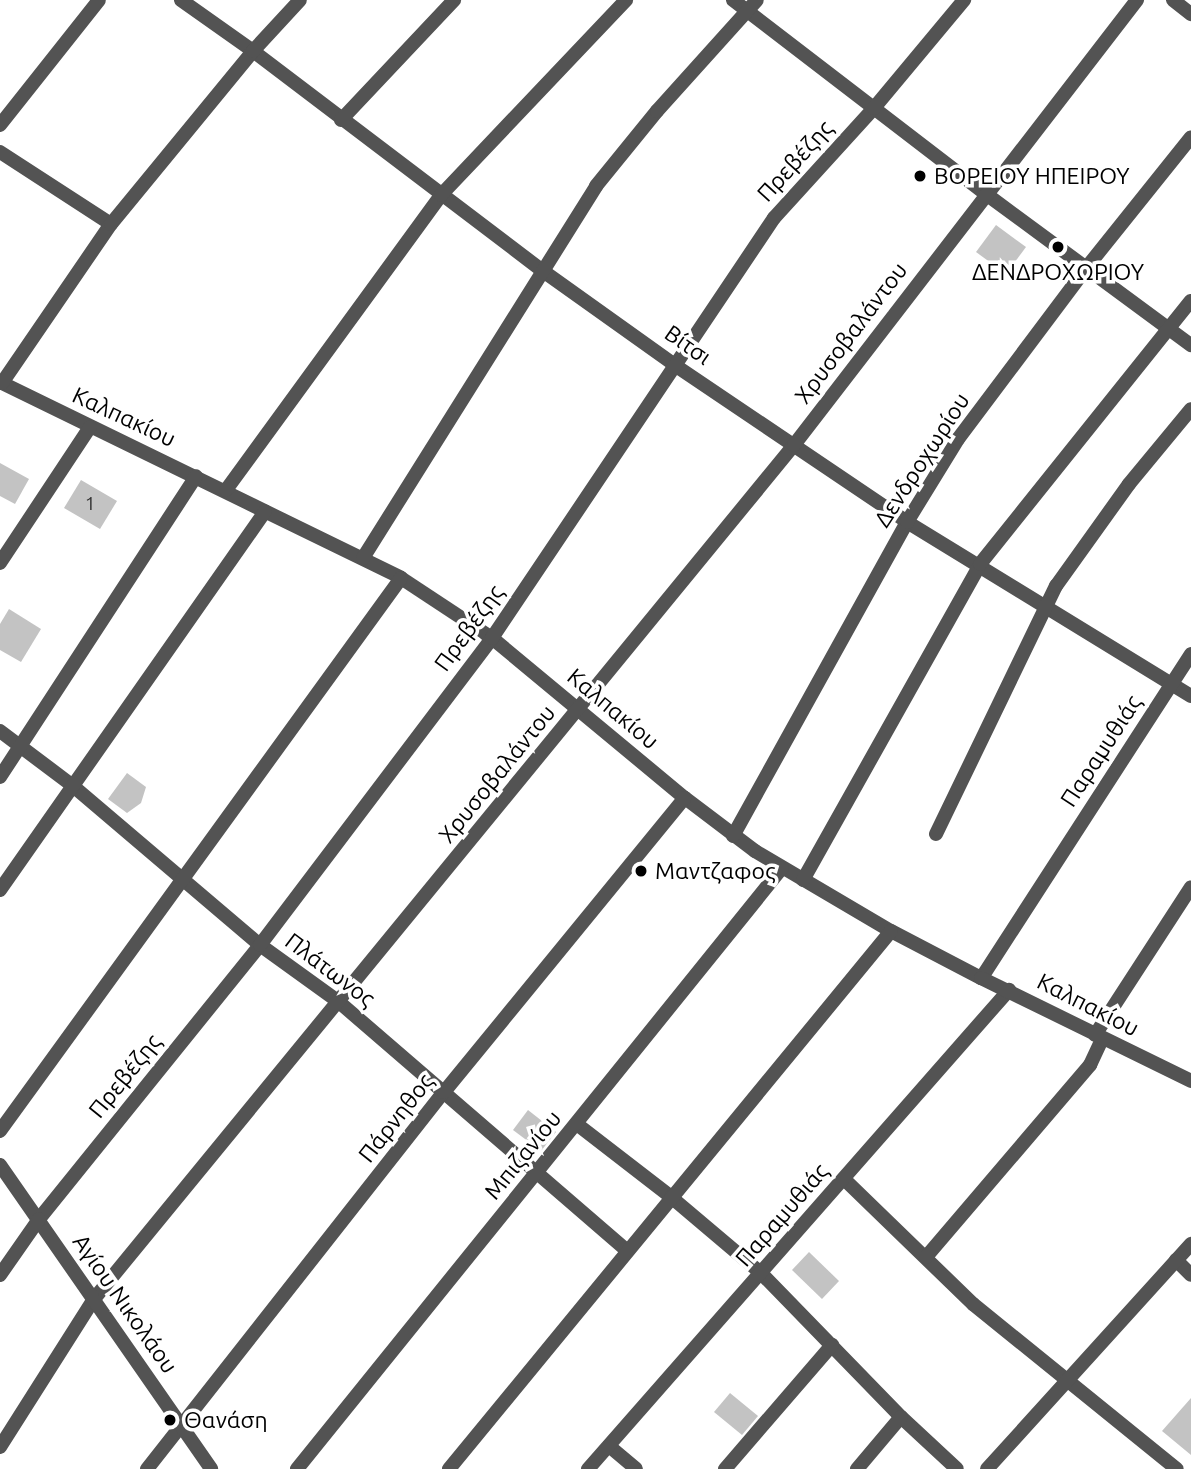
<!DOCTYPE html>
<html>
<head>
<meta charset="utf-8">
<style>
  body { margin:0 }
  #map { position:relative; width:1191px; height:1469px; overflow:hidden; background:#fff; font-family:Ubuntu,sans-serif }
  div>[style] { position:absolute }
  .building>* { inset:0; background:#c3c3c3 }
  .minor>* { height:14px; margin:-7px; padding:0 7px; transform-origin:7px; border-radius:7px; background:#535353 }
  .tertiary>* { height:14px; margin:-7px; padding:0 7px; transform-origin:7px; border-radius:7px; background:#535353 }
  .dots>* { width:19px; height:19px; translate:-50% -50%; box-sizing:border-box; border:4px solid #fff; border-radius:50% }
  span { translate:-50% -50%; white-space:nowrap; text-align:center; line-height:1.15; -webkit-text-stroke:7px #fff; paint-order:stroke }
  .number-label { font-size:19px; color:#313131 }
  .number-label span { -webkit-text-stroke-width:0 }
  .street-label { font-size:23px; color:#000 }
  .poi-label { font-size:23px; color:#000 }
  .left { translate:0 -50%; text-align:left }
</style>
</head>
<body>
<div id="map">
  <div class="building">
    <i style="clip-path:polygon(996px 225px,1026px 247px,1006px 274px,976px 252px)"></i>
    <i style="clip-path:polygon(0 463px,29px 479px,15px 504px,0 496px)"></i>
    <i style="clip-path:polygon(81px 480px,117px 501px,100px 529px,64px 508px)"></i>
    <i style="clip-path:polygon(9px 609px,41px 629px,21px 662px,0 650px,0 624px)"></i>
    <i style="clip-path:polygon(127px 773px,146px 787px,141px 803px,127px 813px,108px 799px)"></i>
    <i style="clip-path:polygon(528px 1110px,556px 1132px,541px 1151px,513px 1130px)"></i>
    <i style="clip-path:polygon(809px 1252px,839px 1281px,822px 1299px,792px 1270px)"></i>
    <i style="clip-path:polygon(730px 1393px,758px 1416px,742px 1435px,714px 1412px)"></i>
    <i style="clip-path:polygon(1191px 1398px,1191px 1455px,1162px 1431px)"></i>
  </div>
  <div class="minor">
    <i style="left:181px;top:0;width:88px;rotate:35.3deg"></i>
    <i style="left:253px;top:51px;width:364px;rotate:37.2deg"></i>
    <i style="left:543px;top:271px;width:163px;rotate:35.5deg"></i>
    <i style="left:676px;top:366px;width:279px;rotate:34deg"></i>
    <i style="left:907px;top:522px;width:333px;rotate:31.5deg"></i>
    <i style="left:733px;top:0;width:319px;rotate:37.5deg"></i>
    <i style="left:986px;top:194px;width:255px;rotate:36.4deg"></i>
    <i style="left:1173px;top:0;width:23px;rotate:38deg"></i>
    <i style="left:341px;top:120px;width:165px;rotate:-46.7deg"></i>
    <i style="left:0;top:125px;width:159px;rotate:-51.6deg"></i>
    <i style="left:0;top:152px;width:132px;rotate:33deg"></i>
    <i style="left:0;top:382px;width:446px;rotate:26deg"></i>
    <i style="left:401px;top:578px;width:109px;rotate:33.4deg"></i>
    <i style="left:492px;top:638px;width:251px;rotate:39.7deg"></i>
    <i style="left:685px;top:798px;width:88px;rotate:37.1deg"></i>
    <i style="left:755px;top:851px;width:158px;rotate:30.5deg"></i>
    <i style="left:891px;top:931px;width:102px;rotate:27.6deg"></i>
    <i style="left:2px;top:383px;width:193px;rotate:-55.6deg"></i>
    <i style="left:111px;top:224px;width:224px;rotate:-50.6deg"></i>
    <i style="left:253px;top:51px;width:69px;rotate:-47.3deg"></i>
    <i style="left:226px;top:490px;width:365px;rotate:-53.9deg"></i>
    <i style="left:441px;top:195px;width:269px;rotate:-46.5deg"></i>
    <i style="left:363px;top:558px;width:439px;rotate:-57.9deg"></i>
    <i style="left:596px;top:186px;width:97px;rotate:-50.9deg"></i>
    <i style="left:657px;top:111px;width:149px;rotate:-48deg"></i>
    <i style="left:0;top:563px;width:163px;rotate:-56.5deg"></i>
    <i style="left:0;top:731px;width:91px;rotate:37deg"></i>
    <i style="left:73px;top:786px;width:245px;rotate:40.4deg"></i>
    <i style="left:260px;top:945px;width:97px;rotate:35.8deg"></i>
    <i style="left:339px;top:1002px;width:381px;rotate:40.8deg"></i>
    <i style="left:0;top:777px;width:359px;rotate:-56.9deg"></i>
    <i style="left:936px;top:834px;width:276px;rotate:-64.2deg"></i>
    <i style="left:1056px;top:586px;width:125px;rotate:-54.4deg"></i>
    <i style="left:1129px;top:484px;width:97px;rotate:-50.4deg"></i>
    <i style="left:733px;top:836px;width:359px;rotate:-61deg"></i>
    <i style="left:907px;top:522px;width:97px;rotate:-58.4deg"></i>
    <i style="left:958px;top:439px;width:215px;rotate:-53.1deg"></i>
    <i style="left:1087px;top:267px;width:166px;rotate:-51.3deg"></i>
    <i style="left:803px;top:880px;width:362px;rotate:-60.7deg"></i>
    <i style="left:980px;top:564px;width:337px;rotate:-51.3deg"></i>
    <i style="left:0;top:890px;width:462px;rotate:-55deg"></i>
    <i style="left:1095px;top:1035px;width:176px;rotate:-57deg"></i>
    <i style="left:578px;top:1125px;width:118px;rotate:37.7deg"></i>
    <i style="left:671px;top:1197px;width:118px;rotate:40.2deg"></i>
    <i style="left:761px;top:1273px;width:201px;rotate:45.8deg"></i>
    <i style="left:901px;top:1417px;width:76px;rotate:42.9deg"></i>
    <i style="left:0;top:1131px;width:683px;rotate:-54.05deg"></i>
    <i style="left:844px;top:1179px;width:180px;rotate:44.1deg"></i>
    <i style="left:973px;top:1304px;width:262px;rotate:39deg"></i>
    <i style="left:39px;top:1219px;width:352px;rotate:-51.1deg"></i>
    <i style="left:260px;top:945px;width:385px;rotate:-52.9deg"></i>
    <i style="left:492px;top:638px;width:506px;rotate:-56.12deg"></i>
    <i style="left:774px;top:218px;width:149px;rotate:-47.7deg"></i>
    <i style="left:874px;top:108px;width:141px;rotate:-50.2deg"></i>
    <i style="left:926px;top:1257px;width:253px;rotate:-49.5deg"></i>
    <i style="left:1090px;top:1065px;width:29px;rotate:-65deg"></i>
    <i style="left:1176px;top:1260px;width:21px;rotate:45deg"></i>
    <i style="left:609px;top:1446px;width:35px;rotate:40deg"></i>
    <i style="left:0;top:1447px;width:175px;rotate:-57.6deg"></i>
    <i style="left:94px;top:1299px;width:1104px;rotate:-50.66deg"></i>
    <i style="left:794px;top:445px;width:562px;rotate:-52.38deg"></i>
    <i style="left:147px;top:1469px;width:480px;rotate:-51.8deg"></i>
    <i style="left:444px;top:1092px;width:380px;rotate:-50.7deg"></i>
    <i style="left:297px;top:1469px;width:772px;rotate:-51.1deg"></i>
    <i style="left:449px;top:1469px;width:696px;rotate:-50.59deg"></i>
    <i style="left:588px;top:1469px;width:638px;rotate:-48.69deg"></i>
    <i style="left:725px;top:1469px;width:164px;rotate:-49.2deg"></i>
    <i style="left:857px;top:1469px;width:68px;rotate:-49.8deg"></i>
    <i style="left:987px;top:1469px;width:304px;rotate:-47.8deg"></i>
  </div>
  <div class="tertiary">
    <i style="left:1191px;top:654px;width:386px;rotate:122.9deg"></i>
    <i style="left:981px;top:978px;width:234px;rotate:26.1deg"></i>
    <i style="left:0;top:1165px;width:370px;rotate:55.2deg"></i>
    <i style="left:0;top:1275px;width:68px;rotate:-55.1deg"></i>
  </div>
  <div class="dots">
    <i style="left:920px;top:176px;background:#000"></i>
    <i style="left:1058px;top:247px;background:#000"></i>
    <i style="left:641px;top:871px;background:#000"></i>
    <i style="left:170px;top:1420px;background:#000"></i>
  </div>
  <div class="number-label">
    <span style="left:90px;top:504px">1</span>
  </div>
  <div class="street-label">
    <span style="left:795px;top:161px;rotate:-48deg">Πρεβέζης</span>
    <span style="left:851px;top:333px;rotate:-53deg">Χρυσοβαλάντου</span>
    <span style="left:688px;top:345px;rotate:35deg">Βίτσι</span>
    <span style="left:124px;top:417px;rotate:25deg">Καλπακίου</span>
    <span style="left:922px;top:460px;rotate:-57deg">Δενδροχωρίου</span>
    <span style="left:469px;top:628px;rotate:-54deg">Πρεβέζης</span>
    <span style="left:613px;top:709px;rotate:40deg">Καλπακίου</span>
    <span style="left:1101px;top:751px;rotate:-57deg">Παραμυθιάς</span>
    <span style="left:497px;top:774px;rotate:-51deg">Χρυσοβαλάντου</span>
    <span style="left:330px;top:970px;rotate:37deg">Πλάτωνος</span>
    <span style="left:1088px;top:1005px;rotate:27deg">Καλπακίου</span>
    <span style="left:125px;top:1076px;rotate:-51deg">Πρεβέζης</span>
    <span style="left:396px;top:1118px;rotate:-52deg">Πάρνηθος</span>
    <span style="left:523px;top:1155px;rotate:-51deg">Μπιζανίου</span>
    <span style="left:782px;top:1215px;rotate:-49deg">Παραμυθιάς</span>
    <span style="left:125px;top:1304px;rotate:55deg">Αγίου Νικολάου</span>
  </div>
  <div class="poi-label">
    <span class="left" style="left:934px;top:176px">ΒΟΡΕΙΟΥ ΗΠΕΙΡΟΥ</span>
    <span style="left:1058px;top:272px">ΔΕΝΔΡΟΧΩΡΙΟΥ</span>
    <span class="left" style="left:655px;top:871px">Μαντζαφος</span>
    <span class="left" style="left:184px;top:1420px">Θανάση</span>
  </div>
</div>
</body>
</html>
